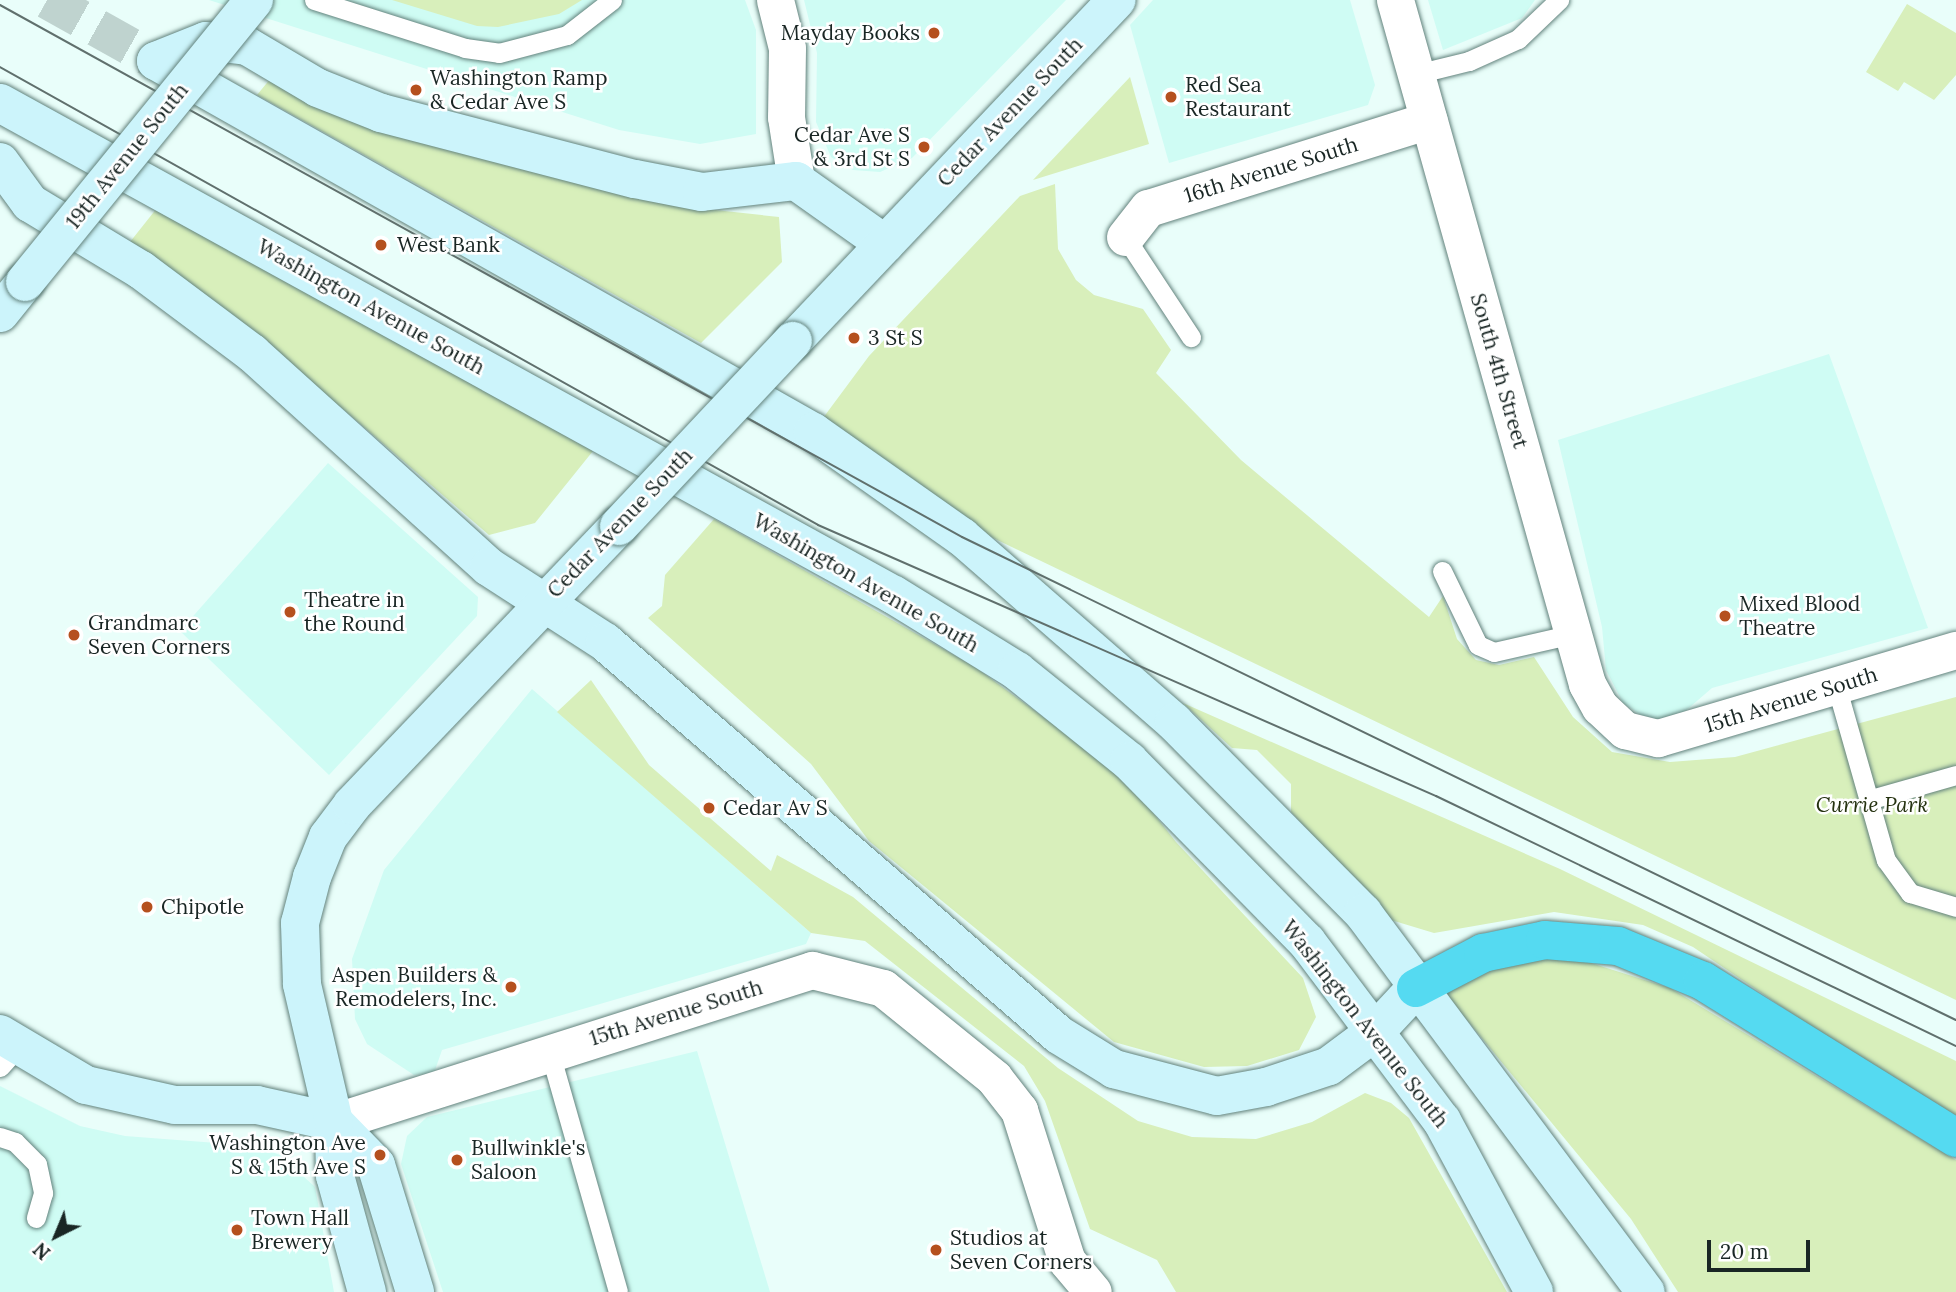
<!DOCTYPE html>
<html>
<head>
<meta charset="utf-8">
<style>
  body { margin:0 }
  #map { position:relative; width:1956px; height:1292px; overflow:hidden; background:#e9fefa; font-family:Lora,serif }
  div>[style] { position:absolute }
  .built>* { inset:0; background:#cffcf4 }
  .green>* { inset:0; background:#d8efbb }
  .secondary-tunnel>* { height:38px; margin-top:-19px; transform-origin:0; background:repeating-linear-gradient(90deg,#bfd3cf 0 38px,transparent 0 57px) }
  .roads { filter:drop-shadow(0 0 2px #62827c) drop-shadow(0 0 2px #62827c) }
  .lane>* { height:19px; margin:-9.5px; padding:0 9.5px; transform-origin:9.5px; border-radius:9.5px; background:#fff }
  .street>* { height:37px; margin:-18.5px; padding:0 18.5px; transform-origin:18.5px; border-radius:18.5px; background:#fff }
  .secondary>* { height:38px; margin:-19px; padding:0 19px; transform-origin:19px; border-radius:19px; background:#ccf4fb }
  .highway>* { height:38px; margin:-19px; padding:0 19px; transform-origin:19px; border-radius:19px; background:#55daf1 }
  .tram>* { height:2px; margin:-1px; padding:0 1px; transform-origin:1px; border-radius:1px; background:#60706d }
  .bridges { filter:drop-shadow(0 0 2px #62827c) drop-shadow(0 0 2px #62827c) }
  .secondary-bridge>* { height:38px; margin:-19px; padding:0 19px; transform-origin:19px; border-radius:19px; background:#ccf4fb }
  .dots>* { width:19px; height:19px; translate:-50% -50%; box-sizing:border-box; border:4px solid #fff; border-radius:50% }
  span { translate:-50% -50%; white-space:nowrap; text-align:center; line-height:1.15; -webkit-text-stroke:5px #fff; paint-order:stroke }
  .poi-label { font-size:21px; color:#192624 }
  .right { translate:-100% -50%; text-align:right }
  .left { translate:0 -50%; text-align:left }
  .street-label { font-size:21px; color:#192624 }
  .park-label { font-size:21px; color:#253210; font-style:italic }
  .north { position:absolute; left:21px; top:1201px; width:70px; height:70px; -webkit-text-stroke:5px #fff; paint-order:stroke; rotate:223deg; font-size:19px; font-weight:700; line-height:28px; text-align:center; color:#192624 }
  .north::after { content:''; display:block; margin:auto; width:24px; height:32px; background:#192624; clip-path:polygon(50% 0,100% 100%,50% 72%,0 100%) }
  .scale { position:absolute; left:1707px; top:1240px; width:103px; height:32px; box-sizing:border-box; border:4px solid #192624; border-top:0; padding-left:9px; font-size:21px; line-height:24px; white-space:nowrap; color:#192624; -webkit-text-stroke:5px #fff; paint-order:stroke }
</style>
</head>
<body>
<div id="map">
  <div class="built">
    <i style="clip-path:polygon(209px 0,745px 0,756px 30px,756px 134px,700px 144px,619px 130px)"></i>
    <i style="clip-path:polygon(804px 0,1066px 0,912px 158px,880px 172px,853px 170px,831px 157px,816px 122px,817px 53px)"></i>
    <i style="clip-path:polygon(1153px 0,1350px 0,1375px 85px,1368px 105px,1169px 163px,1130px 25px)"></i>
    <i style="clip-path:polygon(1428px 0,1535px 0,1522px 18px,1443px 50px)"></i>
    <i style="clip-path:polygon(1829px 354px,1928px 628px,1712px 688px,1683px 713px,1650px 721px,1623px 703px,1606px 670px,1602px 627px,1558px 440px)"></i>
    <i style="clip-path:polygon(328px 463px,478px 597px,477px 616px,329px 775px,180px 631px)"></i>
    <i style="clip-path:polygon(532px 689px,811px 933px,806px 944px,442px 1050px,434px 1073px,414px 1075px,367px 1044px,355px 1019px,352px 959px,384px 870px)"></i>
    <i style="clip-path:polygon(697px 1051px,770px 1292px,443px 1292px,401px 1164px,407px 1136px,427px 1117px)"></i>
    <i style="clip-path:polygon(0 1086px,80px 1126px,125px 1136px,256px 1146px,280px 1155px,315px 1187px,334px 1292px,0 1292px)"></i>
  </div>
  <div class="green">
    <i style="clip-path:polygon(392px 0,582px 0,559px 14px,498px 27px,477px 26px)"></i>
    <i style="clip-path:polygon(1907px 4px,1956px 33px,1956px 75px,1934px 100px,1904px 82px,1898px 91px,1866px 72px)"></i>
    <i style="clip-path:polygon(275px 73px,706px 209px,779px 217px,782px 262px,701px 343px,257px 95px)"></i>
    <i style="clip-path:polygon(1130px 77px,1149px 144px,1033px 180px)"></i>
    <i style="clip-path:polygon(1055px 184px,1058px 249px,1076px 280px,1094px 295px,1143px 309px,1171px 350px,1156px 373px,1241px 460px,1429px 617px,1443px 596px,1457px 639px,1476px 660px,1499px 665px,1534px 657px,1573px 717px,1612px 752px,1670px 762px,1735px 757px,1956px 697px,1956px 1000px,989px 536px,823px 418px,869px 356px,1020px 196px)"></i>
    <i style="clip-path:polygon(157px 208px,593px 451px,535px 523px,489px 535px,344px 410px,126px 247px)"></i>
    <i style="clip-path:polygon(714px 519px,975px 667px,1124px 776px,1176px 842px,1303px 978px,1316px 1017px,1299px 1050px,1247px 1066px,1204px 1067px,1114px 1042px,869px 841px,811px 764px,648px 618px,662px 606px,665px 575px)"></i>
    <i style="clip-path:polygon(591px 680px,649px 765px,771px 871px,777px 855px,853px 897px,1058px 1068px,1138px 1121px,1192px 1137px,1256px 1139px,1312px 1122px,1365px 1093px,1391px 1103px,1409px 1118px,1507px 1292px,1176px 1292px,1157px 1260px,1090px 1229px,1045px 1101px,1024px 1066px,865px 941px,811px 933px,557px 712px)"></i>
    <i style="clip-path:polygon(1183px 703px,1560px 869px,1956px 1061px,1956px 1124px,1693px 947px,1643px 925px,1554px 912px,1434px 933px,1391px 920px,1291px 812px,1291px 784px,1257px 750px,1232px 748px)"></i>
    <i style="clip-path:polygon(1572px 957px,1670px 988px,1956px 1160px,1956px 1292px,1678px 1292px,1631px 1219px,1447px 996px,1450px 985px,1528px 958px)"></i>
  </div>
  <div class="secondary-tunnel">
    <i style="left:47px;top:0;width:125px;rotate:29.2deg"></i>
  </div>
  <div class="roads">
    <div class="lane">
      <i style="left:314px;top:0;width:158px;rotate:17.6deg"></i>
      <i style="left:465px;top:48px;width:34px;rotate:8deg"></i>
      <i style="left:499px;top:53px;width:70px;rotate:-14.8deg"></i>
      <i style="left:567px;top:35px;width:57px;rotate:-37.9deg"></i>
      <i style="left:1416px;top:74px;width:55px;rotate:-13.8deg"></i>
      <i style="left:1469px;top:61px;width:54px;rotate:-24.2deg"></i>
      <i style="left:1518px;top:39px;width:57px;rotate:-43.6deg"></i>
      <i style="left:1125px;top:237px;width:120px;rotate:56.6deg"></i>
      <i style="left:1442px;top:571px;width:82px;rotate:64.1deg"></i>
      <i style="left:1478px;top:645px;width:17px;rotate:24deg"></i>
      <i style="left:1494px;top:652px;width:81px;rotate:-12.8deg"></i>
      <i style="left:1836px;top:685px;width:182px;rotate:74.1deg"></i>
      <i style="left:1886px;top:860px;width:41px;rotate:54deg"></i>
      <i style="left:1910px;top:893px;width:48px;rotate:16.9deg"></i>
      <i style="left:1868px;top:800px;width:91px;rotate:-15.9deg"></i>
      <i style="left:550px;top:1053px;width:248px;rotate:74.1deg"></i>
      <i style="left:0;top:1067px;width:28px;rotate:-48deg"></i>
      <i style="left:0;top:1137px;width:16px;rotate:18deg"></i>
      <i style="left:15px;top:1142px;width:31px;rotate:45deg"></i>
      <i style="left:37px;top:1164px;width:30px;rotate:78deg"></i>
      <i style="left:43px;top:1193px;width:26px;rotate:106deg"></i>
    </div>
    <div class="street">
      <i style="left:775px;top:0;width:49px;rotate:76deg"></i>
      <i style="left:787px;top:48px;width:69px;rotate:90.8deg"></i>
      <i style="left:786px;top:117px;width:65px;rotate:81.1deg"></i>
      <i style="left:1395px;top:0;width:710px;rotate:74.32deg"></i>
      <i style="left:1587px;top:684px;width:26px;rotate:61deg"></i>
      <i style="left:1600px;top:707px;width:34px;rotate:43deg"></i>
      <i style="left:1625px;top:730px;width:34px;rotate:14deg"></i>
      <i style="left:1658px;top:738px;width:311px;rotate:-16.5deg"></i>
      <i style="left:1125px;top:237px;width:37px;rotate:-52deg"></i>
      <i style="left:1148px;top:208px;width:294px;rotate:-17.4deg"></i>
      <i style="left:334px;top:1122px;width:502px;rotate:-17.64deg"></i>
      <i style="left:812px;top:970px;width:73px;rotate:14.2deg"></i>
      <i style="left:883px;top:988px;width:143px;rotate:39deg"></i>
      <i style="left:994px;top:1078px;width:41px;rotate:52deg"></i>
      <i style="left:1019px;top:1110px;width:158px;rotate:72.4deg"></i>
      <i style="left:1067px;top:1261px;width:40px;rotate:50deg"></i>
    </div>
    <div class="secondary">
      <i style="left:156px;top:61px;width:755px;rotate:29.45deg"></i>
      <i style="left:813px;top:432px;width:182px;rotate:35.2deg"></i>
      <i style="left:962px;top:537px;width:281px;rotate:41.1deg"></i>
      <i style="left:1174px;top:722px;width:269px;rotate:45.3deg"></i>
      <i style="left:1363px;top:913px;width:473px;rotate:53.3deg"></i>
      <i style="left:156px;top:61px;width:54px;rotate:-21.8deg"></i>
      <i style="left:206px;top:41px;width:41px;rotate:7deg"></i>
      <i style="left:247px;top:46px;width:82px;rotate:30.6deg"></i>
      <i style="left:318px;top:88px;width:68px;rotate:21.6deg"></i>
      <i style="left:381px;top:113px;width:262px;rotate:14.6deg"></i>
      <i style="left:635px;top:179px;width:68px;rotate:11deg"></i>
      <i style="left:702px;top:192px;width:95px;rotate:-6.7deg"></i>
      <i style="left:796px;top:181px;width:109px;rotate:35.3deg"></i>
      <i style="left:0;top:103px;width:1020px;rotate:28.83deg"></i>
      <i style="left:894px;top:595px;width:145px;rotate:31.7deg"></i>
      <i style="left:1017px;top:671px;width:144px;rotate:38.8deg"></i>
      <i style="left:1129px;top:761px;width:254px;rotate:45.5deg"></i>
      <i style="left:1307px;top:942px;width:224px;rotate:53deg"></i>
      <i style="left:1442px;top:1121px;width:194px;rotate:61.7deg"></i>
      <i style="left:0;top:162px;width:51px;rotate:53.8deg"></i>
      <i style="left:30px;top:203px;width:130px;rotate:31.1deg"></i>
      <i style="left:141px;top:270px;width:139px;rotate:36.8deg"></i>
      <i style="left:252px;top:353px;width:319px;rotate:42.1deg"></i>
      <i style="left:489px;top:567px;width:138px;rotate:32.9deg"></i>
      <i style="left:605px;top:642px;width:600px;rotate:40.88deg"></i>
      <i style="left:1059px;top:1035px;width:65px;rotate:31.7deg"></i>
      <i style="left:1114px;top:1069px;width:106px;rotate:14.7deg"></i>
      <i style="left:1217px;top:1096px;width:50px;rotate:-10.4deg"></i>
      <i style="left:1266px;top:1087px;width:66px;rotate:-18.4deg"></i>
      <i style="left:1329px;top:1066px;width:59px;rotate:-36.7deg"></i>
      <i style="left:1376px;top:1031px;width:59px;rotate:-47.1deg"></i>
      <i style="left:0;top:313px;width:40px;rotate:-51deg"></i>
      <i style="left:793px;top:341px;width:470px;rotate:-46.5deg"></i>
      <i style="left:0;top:1034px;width:100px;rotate:30.7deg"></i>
      <i style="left:86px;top:1085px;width:91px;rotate:12.7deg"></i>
      <i style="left:175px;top:1105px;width:82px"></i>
      <i style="left:257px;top:1105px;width:79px;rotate:12.4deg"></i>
      <i style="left:334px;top:1122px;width:60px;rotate:45.7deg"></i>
      <i style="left:376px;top:1165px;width:133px;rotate:72.9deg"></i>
      <i style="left:367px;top:1292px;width:120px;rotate:-105.4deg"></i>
      <i style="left:335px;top:1176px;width:54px;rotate:-91.1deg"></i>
      <i style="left:334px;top:1122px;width:142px;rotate:-103.1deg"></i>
      <i style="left:302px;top:984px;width:61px;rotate:-91.9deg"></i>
      <i style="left:300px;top:923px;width:48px;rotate:-75.4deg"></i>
      <i style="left:312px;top:877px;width:43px;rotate:-68.2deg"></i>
      <i style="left:328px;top:837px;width:40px;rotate:-53deg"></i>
      <i style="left:352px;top:805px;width:386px;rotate:-46.3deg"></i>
    </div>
    <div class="highway">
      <i style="left:1416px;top:988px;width:76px;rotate:-27.6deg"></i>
      <i style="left:1483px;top:953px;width:63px;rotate:-11.8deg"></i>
      <i style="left:1545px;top:940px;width:73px;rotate:4.7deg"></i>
      <i style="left:1618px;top:946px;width:92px;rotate:22.4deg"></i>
      <i style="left:1703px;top:981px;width:298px;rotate:31.8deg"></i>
    </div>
  </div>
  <div class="tram">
    <i style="left:0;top:5px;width:1099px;rotate:28.94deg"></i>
    <i style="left:962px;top:537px;width:1105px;rotate:25.92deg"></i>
    <i style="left:0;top:67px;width:937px;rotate:29.24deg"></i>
    <i style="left:818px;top:525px;width:675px;rotate:23.68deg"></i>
    <i style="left:1436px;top:796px;width:577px;rotate:25.68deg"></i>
  </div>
  <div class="bridges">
    <div class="secondary-bridge">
      <i style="left:25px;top:282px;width:363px;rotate:-50.9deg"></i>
      <i style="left:619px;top:526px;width:254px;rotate:-46.8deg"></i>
    </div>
  </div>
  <div class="dots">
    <i style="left:934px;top:33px;background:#b5501e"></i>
    <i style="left:416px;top:90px;background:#b5501e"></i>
    <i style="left:1171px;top:97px;background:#b5501e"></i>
    <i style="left:924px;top:147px;background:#b5501e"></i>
    <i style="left:381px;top:245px;background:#b5501e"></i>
    <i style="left:854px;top:338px;background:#b5501e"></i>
    <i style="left:290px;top:612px;background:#b5501e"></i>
    <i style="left:1725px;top:616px;background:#b5501e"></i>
    <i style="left:74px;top:635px;background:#b5501e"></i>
    <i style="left:709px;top:808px;background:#b5501e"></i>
    <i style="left:147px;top:907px;background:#b5501e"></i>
    <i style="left:511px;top:987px;background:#b5501e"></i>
    <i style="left:380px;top:1155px;background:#b5501e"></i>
    <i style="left:457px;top:1160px;background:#b5501e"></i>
    <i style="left:237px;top:1230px;background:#b5501e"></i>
    <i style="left:936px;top:1250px;background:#b5501e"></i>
  </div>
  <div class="poi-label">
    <span class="right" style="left:920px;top:33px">Mayday Books</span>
    <span class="left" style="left:430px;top:90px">Washington Ramp<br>&amp; Cedar Ave S</span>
    <span class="left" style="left:1185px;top:97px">Red Sea<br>Restaurant</span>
    <span class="right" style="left:910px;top:147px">Cedar Ave S<br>&amp; 3rd St S</span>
    <span class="left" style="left:397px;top:245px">West Bank</span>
    <span class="left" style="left:868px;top:338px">3 St S</span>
    <span class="left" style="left:304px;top:612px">Theatre in<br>the Round</span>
    <span class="left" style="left:1739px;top:616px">Mixed Blood<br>Theatre</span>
    <span class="left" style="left:88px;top:635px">Grandmarc<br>Seven Corners</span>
    <span class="left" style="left:723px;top:808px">Cedar Av S</span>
    <span class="left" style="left:161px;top:907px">Chipotle</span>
    <span class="right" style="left:497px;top:987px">Aspen Builders &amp;<br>Remodelers, Inc.</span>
    <span class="right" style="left:366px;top:1155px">Washington Ave<br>S &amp; 15th Ave S</span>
    <span class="left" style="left:471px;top:1160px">Bullwinkle's<br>Saloon</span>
    <span class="left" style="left:251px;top:1230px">Town Hall<br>Brewery</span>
    <span class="left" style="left:950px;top:1250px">Studios at<br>Seven Corners</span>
  </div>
  <div class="street-label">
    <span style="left:1010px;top:112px;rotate:-46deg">Cedar Avenue South</span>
    <span style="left:127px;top:156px;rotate:-51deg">19th Avenue South</span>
    <span style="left:1271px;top:170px;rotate:-17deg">16th Avenue South</span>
    <span style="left:371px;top:307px;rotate:29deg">Washington Avenue South</span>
    <span style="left:1499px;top:371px;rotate:74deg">South 4th Street</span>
    <span style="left:620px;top:523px;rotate:-46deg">Cedar Avenue South</span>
    <span style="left:866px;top:583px;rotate:30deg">Washington Avenue South</span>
    <span style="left:1791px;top:700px;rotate:-17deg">15th Avenue South</span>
    <span style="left:676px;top:1013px;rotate:-17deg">15th Avenue South</span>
    <span style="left:1365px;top:1024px;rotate:52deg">Washington Avenue South</span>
  </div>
  <div class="park-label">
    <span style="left:1872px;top:805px">Currie Park</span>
  </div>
  <div class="north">N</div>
  <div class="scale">20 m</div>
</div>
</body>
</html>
